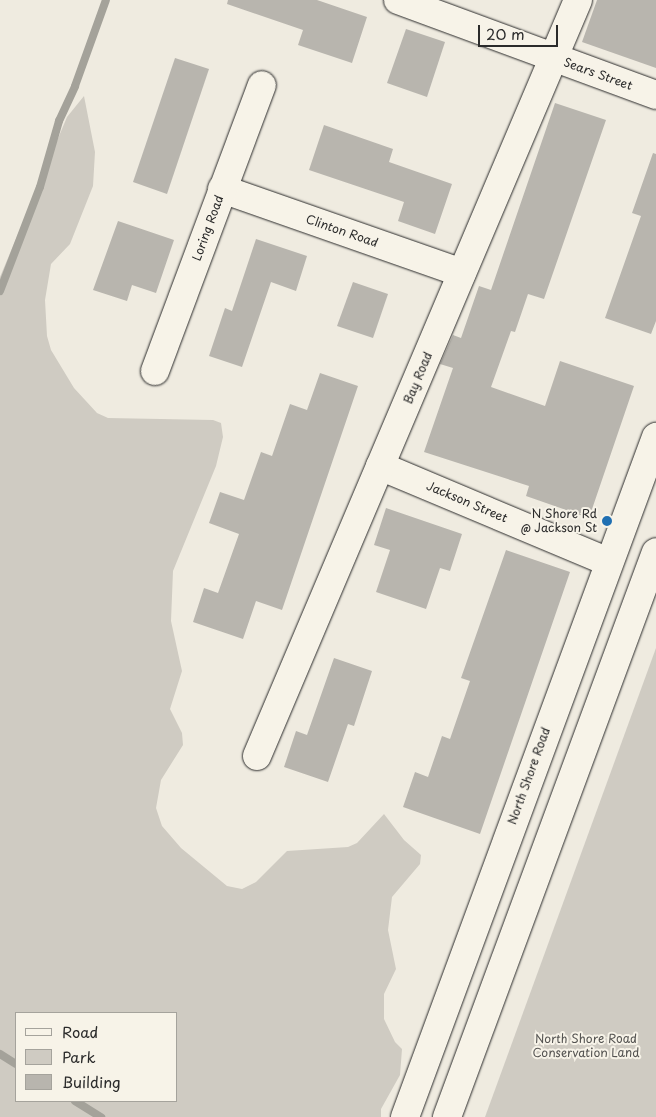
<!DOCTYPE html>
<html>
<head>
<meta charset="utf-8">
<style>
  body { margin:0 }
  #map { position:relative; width:656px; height:1117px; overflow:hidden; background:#efebe0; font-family:"Playpen Sans",sans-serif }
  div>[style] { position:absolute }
  .green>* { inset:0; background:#cfcbc2 }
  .stream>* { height:8px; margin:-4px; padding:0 4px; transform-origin:4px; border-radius:4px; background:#a4a29a }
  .building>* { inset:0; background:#b8b5ae }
  .roads { filter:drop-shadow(0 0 1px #2b2b2b) drop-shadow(0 0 1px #2b2b2b) }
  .minor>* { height:28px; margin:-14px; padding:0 14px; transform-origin:14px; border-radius:14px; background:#f7f3e8 }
  .highway>* { height:28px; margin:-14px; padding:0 14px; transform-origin:14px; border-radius:14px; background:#f7f3e8 }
  .dots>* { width:14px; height:14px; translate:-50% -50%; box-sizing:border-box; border:2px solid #f7f3e8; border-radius:50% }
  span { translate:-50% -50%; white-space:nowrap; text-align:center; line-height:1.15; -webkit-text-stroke:4px #f7f3e8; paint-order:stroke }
  .street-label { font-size:12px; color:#2b2b2b }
  .poi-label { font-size:12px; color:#2b2b2b }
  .right { translate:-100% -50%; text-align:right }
  .park-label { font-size:12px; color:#545351 }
  .legend { position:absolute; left:15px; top:1012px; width:162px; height:90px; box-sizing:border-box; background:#f7f3e8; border:1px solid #a5a39c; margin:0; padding:6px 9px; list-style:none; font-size:15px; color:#2b2b2b }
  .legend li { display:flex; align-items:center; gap:10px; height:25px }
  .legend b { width:25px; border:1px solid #a5a39c }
  .scale { position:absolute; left:478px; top:25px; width:80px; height:22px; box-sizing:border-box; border:2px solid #2b2b2b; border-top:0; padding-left:6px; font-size:15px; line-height:18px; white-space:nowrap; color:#2b2b2b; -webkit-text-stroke:4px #f7f3e8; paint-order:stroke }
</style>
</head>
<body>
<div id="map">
  <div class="green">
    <i style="clip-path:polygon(evenodd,84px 96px,95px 152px,93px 186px,70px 244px,51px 264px,45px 300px,47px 336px,51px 350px,74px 388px,97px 413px,108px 418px,213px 420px,221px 423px,223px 437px,216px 466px,173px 571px,171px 621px,182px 671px,170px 709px,182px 733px,183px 745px,161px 780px,156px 808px,162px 826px,181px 848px,227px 886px,242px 889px,256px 882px,287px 851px,348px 847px,357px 843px,384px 814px,404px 840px,421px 855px,420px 864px,392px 897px,388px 930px,396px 969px,384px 994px,384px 1019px,395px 1042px,402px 1049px,400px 1075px,381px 1109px,381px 1117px,0 1117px,0 277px,67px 117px,84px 96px,176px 1013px,176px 1101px,16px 1101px,16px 1013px,176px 1013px)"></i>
    <i style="clip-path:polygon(656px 648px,656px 1117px,485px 1117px)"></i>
  </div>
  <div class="stream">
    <i style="left:0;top:291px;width:111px;rotate:-69deg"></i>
    <i style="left:40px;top:187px;width:69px;rotate:-73.9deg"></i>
    <i style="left:59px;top:121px;width:38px;rotate:-65deg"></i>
    <i style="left:75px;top:86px;width:91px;rotate:-70.2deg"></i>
    <i style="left:0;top:1054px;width:19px;rotate:32deg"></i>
    <i style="left:75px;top:1101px;width:31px;rotate:32deg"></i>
  </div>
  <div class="building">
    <i style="clip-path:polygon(228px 0,317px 0,367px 17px,352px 63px,298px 45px,303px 30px,227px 4px)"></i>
    <i style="clip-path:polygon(597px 0,656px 0,656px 68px,582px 42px)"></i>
    <i style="clip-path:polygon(406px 29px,445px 42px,427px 97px,387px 83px)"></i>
    <i style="clip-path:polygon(175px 58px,209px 69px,167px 194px,133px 182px)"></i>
    <i style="clip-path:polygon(555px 103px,606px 120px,544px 299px,528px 294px,515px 332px,511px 331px,491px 387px,545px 406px,560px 361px,634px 386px,589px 518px,526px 496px,529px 486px,424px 452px,453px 368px,440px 364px,453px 335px,461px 338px,479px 286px,491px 290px)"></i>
    <i style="clip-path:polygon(324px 125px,393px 149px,389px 162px,452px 184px,435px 234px,398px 221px,404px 202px,309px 170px)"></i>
    <i style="clip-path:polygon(653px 153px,656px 154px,656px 321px,651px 334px,605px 318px,641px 216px,632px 213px)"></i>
    <i style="clip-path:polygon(118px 221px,174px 240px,156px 293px,132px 285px,127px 301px,93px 290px)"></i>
    <i style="clip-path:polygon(256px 239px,307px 256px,296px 291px,271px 282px,242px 367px,209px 356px,225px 308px,232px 311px)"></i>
    <i style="clip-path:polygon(353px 282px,388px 294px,373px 338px,337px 326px)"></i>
    <i style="clip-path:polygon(320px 373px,358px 386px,282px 610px,256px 601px,243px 639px,193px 622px,204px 588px,218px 593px,239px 534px,209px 523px,220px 492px,244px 500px,261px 452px,272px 456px,290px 404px,307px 410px)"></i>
    <i style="clip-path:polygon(386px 508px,462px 534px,450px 571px,440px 568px,426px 609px,376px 592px,390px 550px,374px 545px)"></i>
    <i style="clip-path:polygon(506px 550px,570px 572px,480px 834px,403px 807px,415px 772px,428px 777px,442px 736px,450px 739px,470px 681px,461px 678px)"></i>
    <i style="clip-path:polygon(334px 658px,372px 671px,354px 726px,348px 724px,328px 782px,284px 767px,296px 731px,307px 735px)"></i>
  </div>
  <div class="roads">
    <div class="minor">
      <i style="left:398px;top:0;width:275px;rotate:20.2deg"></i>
      <i style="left:222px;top:189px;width:254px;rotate:19.3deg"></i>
      <i style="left:155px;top:371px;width:305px;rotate:-69.5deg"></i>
      <i style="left:380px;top:466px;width:247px;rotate:22.8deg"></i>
      <i style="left:257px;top:756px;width:821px;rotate:-66.99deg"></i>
    </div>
    <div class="highway">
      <i style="left:405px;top:1117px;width:725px;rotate:-69.74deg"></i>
      <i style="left:447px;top:1117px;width:602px;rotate:-69.7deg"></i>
    </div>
  </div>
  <div class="dots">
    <i style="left:607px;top:521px;background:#1f6fb2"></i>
  </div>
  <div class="street-label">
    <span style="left:598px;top:74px;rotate:20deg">Sears Street</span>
    <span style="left:208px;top:228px;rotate:-70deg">Loring Road</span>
    <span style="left:342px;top:231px;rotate:19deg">Clinton Road</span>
    <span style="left:418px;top:378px;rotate:-67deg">Bay Road</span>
    <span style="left:467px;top:502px;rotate:23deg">Jackson Street</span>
    <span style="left:529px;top:776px;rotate:-70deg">North Shore Road</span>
  </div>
  <div class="poi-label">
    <span class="right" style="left:597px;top:521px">N Shore Rd<br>@ Jackson St</span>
  </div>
  <div class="park-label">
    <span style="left:586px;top:1046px">North Shore Road<br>Conservation Land</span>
  </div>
  <ul class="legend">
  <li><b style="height:6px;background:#f7f3e8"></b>Road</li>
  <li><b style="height:14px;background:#cfcbc2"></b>Park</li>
  <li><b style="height:14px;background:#b8b5ae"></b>Building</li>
  </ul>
  <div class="scale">20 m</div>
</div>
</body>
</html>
